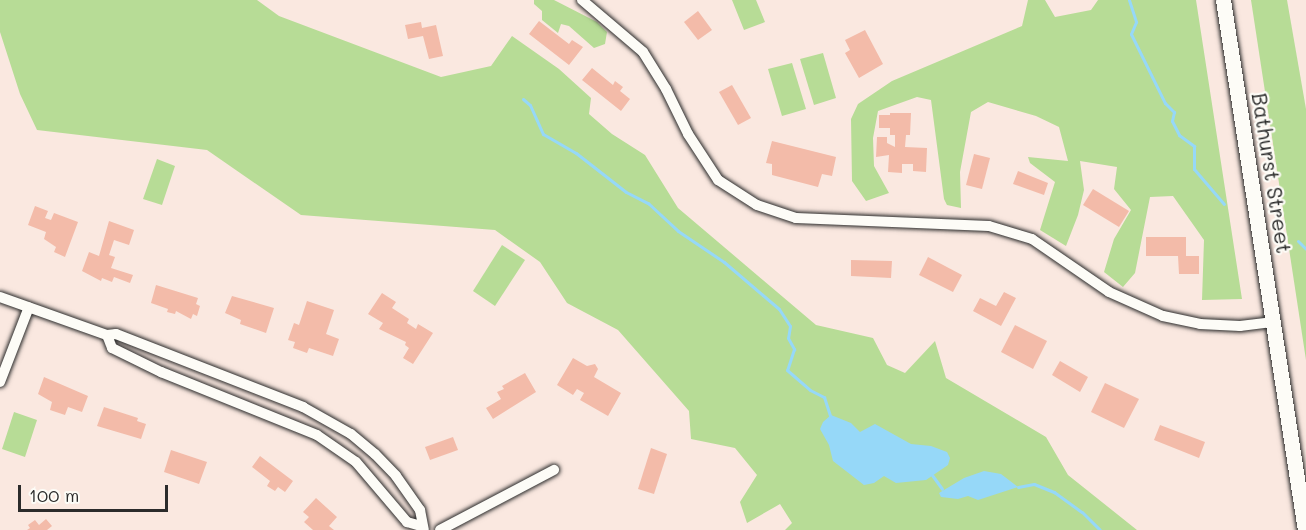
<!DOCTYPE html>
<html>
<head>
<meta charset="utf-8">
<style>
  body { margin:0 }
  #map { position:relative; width:1306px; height:530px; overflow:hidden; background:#fae8e0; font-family:Mali,sans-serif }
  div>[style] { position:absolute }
  .green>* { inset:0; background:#b7dc96 }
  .water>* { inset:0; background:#96d8f8 }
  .stream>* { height:3px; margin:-1.5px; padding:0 1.5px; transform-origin:1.5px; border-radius:1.5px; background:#96d8f8 }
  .building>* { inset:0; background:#f3bba9 }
  .roads { filter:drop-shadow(0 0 2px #2b2b2b) drop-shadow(0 0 2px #2b2b2b) }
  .street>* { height:10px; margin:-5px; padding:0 5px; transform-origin:5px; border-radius:5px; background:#fdfcf7 }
  .secondary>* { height:15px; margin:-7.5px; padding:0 7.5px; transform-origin:7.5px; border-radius:7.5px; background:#fdfcf7 }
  span { translate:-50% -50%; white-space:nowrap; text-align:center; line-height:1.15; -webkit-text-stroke:4.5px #fdfcf7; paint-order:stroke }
  .street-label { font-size:21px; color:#2b2b2b }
  .scale { position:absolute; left:18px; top:485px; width:150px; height:27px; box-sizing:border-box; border:3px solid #2b2b2b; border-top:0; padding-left:8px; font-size:18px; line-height:21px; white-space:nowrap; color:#2b2b2b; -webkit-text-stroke:4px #fdfcf7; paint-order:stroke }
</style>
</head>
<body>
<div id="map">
  <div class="green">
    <i style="clip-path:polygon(0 0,257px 0,279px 16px,441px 77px,491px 66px,512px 36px,559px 69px,591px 98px,589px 114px,612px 134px,645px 155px,678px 208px,816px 325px,873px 338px,887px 365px,905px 373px,935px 341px,946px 378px,1046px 437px,1068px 475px,1137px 530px,785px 530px,792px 523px,780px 504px,747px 523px,740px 502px,757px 475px,735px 448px,691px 439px,689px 411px,618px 330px,567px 303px,540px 262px,495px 230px,301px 215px,207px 150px,37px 130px,20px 94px,0 32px)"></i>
    <i style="clip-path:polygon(534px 0,554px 0,597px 22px,607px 32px,605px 44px,594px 48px,569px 26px,561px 24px,558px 33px,542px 20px,542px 11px,534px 4px)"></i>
    <i style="clip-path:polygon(732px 0,756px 0,765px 22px,744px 30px)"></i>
    <i style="clip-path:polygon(1028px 0,1045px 0,1055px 17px,1091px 10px,1098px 0,1196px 0,1242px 299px,1202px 300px,1204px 240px,1173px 196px,1150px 197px,1135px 273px,1123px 287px,1104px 272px,1114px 239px,1131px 210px,1114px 189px,1117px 167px,1080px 161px,1084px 190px,1078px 215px,1066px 246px,1040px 230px,1055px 182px,1030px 163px,1028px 157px,1068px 161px,1059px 127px,1036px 116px,988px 102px,971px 112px,960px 172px,961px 208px,947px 205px,944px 199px,931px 100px,917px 97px,878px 111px,873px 138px,874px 166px,889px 193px,866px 201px,852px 181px,851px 119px,858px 104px,892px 81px,1022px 26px)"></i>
    <i style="clip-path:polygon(1251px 0,1287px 0,1306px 109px,1306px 360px)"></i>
    <i style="clip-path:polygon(823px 53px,836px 98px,814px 105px,800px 59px)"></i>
    <i style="clip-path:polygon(792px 63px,806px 109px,782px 116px,768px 69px)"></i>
    <i style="clip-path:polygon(157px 159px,175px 166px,162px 205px,143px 199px)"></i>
    <i style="clip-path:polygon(502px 245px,525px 260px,495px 306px,473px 291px)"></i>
    <i style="clip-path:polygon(14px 412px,37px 420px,25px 457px,2px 449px)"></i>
  </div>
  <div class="water">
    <i style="clip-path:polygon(831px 415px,851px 423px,860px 432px,875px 424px,911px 444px,931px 446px,947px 452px,950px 458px,948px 465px,926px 480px,896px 483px,884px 476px,874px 483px,864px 485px,833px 461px,829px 445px,820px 429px,823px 422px)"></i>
    <i style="clip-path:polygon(984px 471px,1001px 474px,1018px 487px,978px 500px,968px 496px,958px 499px,941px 497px,939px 493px,964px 478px)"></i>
  </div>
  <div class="stream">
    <i style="left:1129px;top:0;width:23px;rotate:72deg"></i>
    <i style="left:1136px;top:22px;width:13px;rotate:113deg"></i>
    <i style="left:1131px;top:34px;width:77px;rotate:63.8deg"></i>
    <i style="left:1165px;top:103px;width:13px;rotate:45deg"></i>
    <i style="left:1174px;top:112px;width:9px;rotate:103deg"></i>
    <i style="left:1172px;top:121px;width:16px;rotate:63deg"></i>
    <i style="left:1179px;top:135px;width:19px;rotate:36deg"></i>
    <i style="left:1194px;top:146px;width:23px;rotate:90deg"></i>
    <i style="left:1194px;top:169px;width:46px;rotate:49.4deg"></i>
    <i style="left:523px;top:99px;width:9px;rotate:41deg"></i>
    <i style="left:530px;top:105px;width:32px;rotate:66deg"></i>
    <i style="left:543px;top:134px;width:38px;rotate:30deg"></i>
    <i style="left:576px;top:153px;width:63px;rotate:38deg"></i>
    <i style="left:626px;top:192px;width:25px;rotate:27deg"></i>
    <i style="left:648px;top:203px;width:41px;rotate:43deg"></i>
    <i style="left:678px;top:231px;width:55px;rotate:34deg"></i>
    <i style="left:724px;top:262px;width:72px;rotate:40.5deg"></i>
    <i style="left:779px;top:309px;width:20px;rotate:57deg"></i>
    <i style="left:790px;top:326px;width:12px;rotate:99deg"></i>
    <i style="left:788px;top:338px;width:13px;rotate:61deg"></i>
    <i style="left:794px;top:349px;width:22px;rotate:108deg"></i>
    <i style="left:787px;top:370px;width:30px;rotate:41deg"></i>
    <i style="left:810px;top:390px;width:16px;rotate:27deg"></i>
    <i style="left:824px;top:397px;width:20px;rotate:72deg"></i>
    <i style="left:1298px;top:241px;width:11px;rotate:45deg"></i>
    <i style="left:932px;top:475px;width:17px;rotate:54deg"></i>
    <i style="left:1018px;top:487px;width:16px;rotate:-11deg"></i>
    <i style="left:1034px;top:484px;width:22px;rotate:22deg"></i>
    <i style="left:1054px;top:492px;width:34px;rotate:36deg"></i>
    <i style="left:1082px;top:512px;width:25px;rotate:45deg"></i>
  </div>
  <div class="building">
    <i style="clip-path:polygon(698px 11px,712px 30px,698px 40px,684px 22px)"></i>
    <i style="clip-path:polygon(539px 21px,569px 44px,572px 40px,583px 47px,569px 65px,529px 34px)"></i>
    <i style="clip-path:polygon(421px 22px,422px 28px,436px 25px,443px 56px,429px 59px,423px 36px,408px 39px,405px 25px)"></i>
    <i style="clip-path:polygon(865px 30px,883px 64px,859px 78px,845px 53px,850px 50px,845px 40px)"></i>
    <i style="clip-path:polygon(592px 68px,613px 85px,615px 81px,623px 87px,620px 91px,630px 99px,621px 111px,582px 80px)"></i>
    <i style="clip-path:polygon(732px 85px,751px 118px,738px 125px,719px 92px)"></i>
    <i style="clip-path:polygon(890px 113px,911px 113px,910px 135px,906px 135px,905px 147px,927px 148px,926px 172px,913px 171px,913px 164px,902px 164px,902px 173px,888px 172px,889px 155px,876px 157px,877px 137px,887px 137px,887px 143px,895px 147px,895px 135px,890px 135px,890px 128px,879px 128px,879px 115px,890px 115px)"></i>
    <i style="clip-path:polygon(772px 141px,836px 157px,832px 176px,822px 174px,818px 187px,772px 175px,772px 164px,766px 163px)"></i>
    <i style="clip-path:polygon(974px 154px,990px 158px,982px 189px,966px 185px)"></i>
    <i style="clip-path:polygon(1018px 171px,1048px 183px,1044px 195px,1013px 184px)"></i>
    <i style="clip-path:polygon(1093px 189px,1129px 211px,1119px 227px,1083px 205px)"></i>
    <i style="clip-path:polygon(35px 206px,48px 211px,45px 218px,51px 220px,54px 213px,78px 222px,65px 257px,54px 252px,56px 247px,44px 239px,46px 232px,28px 225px)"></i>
    <i style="clip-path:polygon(109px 221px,134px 230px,129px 245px,114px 240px,109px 255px,115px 257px,111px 268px,133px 275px,130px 283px,114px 277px,112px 282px,102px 278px,101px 281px,82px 271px,89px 252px,99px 256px)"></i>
    <i style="clip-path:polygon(1146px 237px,1186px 237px,1186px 256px,1199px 256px,1199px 274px,1179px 274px,1178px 256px,1146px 256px)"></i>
    <i style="clip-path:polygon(928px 257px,962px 275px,953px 292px,919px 275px)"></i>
    <i style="clip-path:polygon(851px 260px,892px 261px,891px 278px,851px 276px)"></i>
    <i style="clip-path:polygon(156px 285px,198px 298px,196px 304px,200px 306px,197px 316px,193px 314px,191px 319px,176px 311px,175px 314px,167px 312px,168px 309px,151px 303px)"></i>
    <i style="clip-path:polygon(1004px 292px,1016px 298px,1001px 326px,973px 311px,980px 298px,996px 306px)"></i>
    <i style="clip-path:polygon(382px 293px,396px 302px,392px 308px,409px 319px,407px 323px,416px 329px,418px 324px,433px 333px,413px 364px,403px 358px,409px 348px,405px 345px,406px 342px,379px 329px,383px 323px,368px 314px)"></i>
    <i style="clip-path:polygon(232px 296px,274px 308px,266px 333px,240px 324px,241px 320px,225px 313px)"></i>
    <i style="clip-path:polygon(307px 301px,334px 310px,326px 334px,339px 339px,333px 356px,309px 348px,307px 353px,293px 348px,295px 342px,288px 340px,294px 323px,299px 325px)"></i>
    <i style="clip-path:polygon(1015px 325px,1047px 341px,1033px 369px,1001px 352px)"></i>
    <i style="clip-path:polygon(573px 358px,587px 366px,595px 364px,598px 369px,594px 377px,621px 393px,608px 416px,580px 400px,584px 393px,577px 389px,573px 395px,557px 385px)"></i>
    <i style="clip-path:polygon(1060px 361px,1088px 377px,1080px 392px,1052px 375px)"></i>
    <i style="clip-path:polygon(525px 373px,536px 392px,493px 419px,486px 408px,501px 399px,497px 392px,504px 389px,502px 386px)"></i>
    <i style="clip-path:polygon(44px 377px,88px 396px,82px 412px,68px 407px,65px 415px,50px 410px,52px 402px,38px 394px)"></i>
    <i style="clip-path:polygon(1105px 383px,1139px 399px,1124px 428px,1091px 412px)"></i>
    <i style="clip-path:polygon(104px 407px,138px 418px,137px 421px,146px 424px,141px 439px,97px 426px)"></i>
    <i style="clip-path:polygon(1160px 425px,1205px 442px,1199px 458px,1154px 440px)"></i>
    <i style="clip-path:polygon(453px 437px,458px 450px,430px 460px,425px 447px)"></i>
    <i style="clip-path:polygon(651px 448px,667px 454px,654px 494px,638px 489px)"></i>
    <i style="clip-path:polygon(171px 450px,207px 462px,199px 484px,164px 472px)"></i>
    <i style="clip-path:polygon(260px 456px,293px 481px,285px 492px,278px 487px,275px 491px,267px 486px,270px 481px,252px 467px)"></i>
    <i style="clip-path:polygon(316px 498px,337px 517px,329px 526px,334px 530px,313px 530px,304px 522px,309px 517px,303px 512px)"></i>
    <i style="clip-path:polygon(46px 519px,52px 526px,47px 530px,27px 530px,30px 528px,28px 525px,35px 520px,39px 525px)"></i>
  </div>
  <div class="roads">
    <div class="street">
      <i style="left:582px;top:0;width:80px;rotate:40.4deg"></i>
      <i style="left:643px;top:52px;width:44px;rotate:58.1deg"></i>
      <i style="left:666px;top:89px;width:50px;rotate:63.9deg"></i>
      <i style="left:688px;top:134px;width:55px;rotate:56.9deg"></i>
      <i style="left:718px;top:180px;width:46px;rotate:32.7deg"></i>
      <i style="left:757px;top:205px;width:41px;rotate:18.4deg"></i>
      <i style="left:796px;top:218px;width:193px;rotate:2.4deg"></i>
      <i style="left:989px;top:226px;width:45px;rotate:16.8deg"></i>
      <i style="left:1032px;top:239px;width:93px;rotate:34.5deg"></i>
      <i style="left:1109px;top:292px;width:59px;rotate:24deg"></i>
      <i style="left:1163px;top:316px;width:38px;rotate:12deg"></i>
      <i style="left:1200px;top:324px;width:40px;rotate:2.9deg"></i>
      <i style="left:1240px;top:326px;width:34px;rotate:-7deg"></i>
      <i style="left:0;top:297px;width:114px;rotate:19.6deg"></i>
      <i style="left:107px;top:335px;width:9px;rotate:-6deg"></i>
      <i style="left:116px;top:334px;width:201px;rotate:21.3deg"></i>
      <i style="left:303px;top:407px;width:55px;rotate:29.4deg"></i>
      <i style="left:351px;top:434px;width:31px;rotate:40deg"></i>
      <i style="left:375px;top:454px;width:30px;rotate:46deg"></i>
      <i style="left:396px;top:476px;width:42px;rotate:54.8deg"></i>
      <i style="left:420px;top:510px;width:20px;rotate:79deg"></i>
      <i style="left:107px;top:335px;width:14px;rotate:69deg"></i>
      <i style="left:112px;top:348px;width:55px;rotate:26.1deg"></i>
      <i style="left:161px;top:372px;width:168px;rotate:22deg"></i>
      <i style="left:317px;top:435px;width:47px;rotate:34.7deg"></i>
      <i style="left:356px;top:462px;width:79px;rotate:49.6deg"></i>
      <i style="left:407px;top:522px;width:15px;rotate:16deg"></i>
      <i style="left:0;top:382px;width:80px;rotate:-68.9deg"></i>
      <i style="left:440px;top:530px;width:129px;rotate:-27.8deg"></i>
    </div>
    <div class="secondary">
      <i style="left:1223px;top:0;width:536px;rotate:81.21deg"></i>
    </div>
  </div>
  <div class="street-label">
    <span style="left:1272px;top:173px;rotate:81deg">Bathurst Street</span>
  </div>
  <div class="scale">100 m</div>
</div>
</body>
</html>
